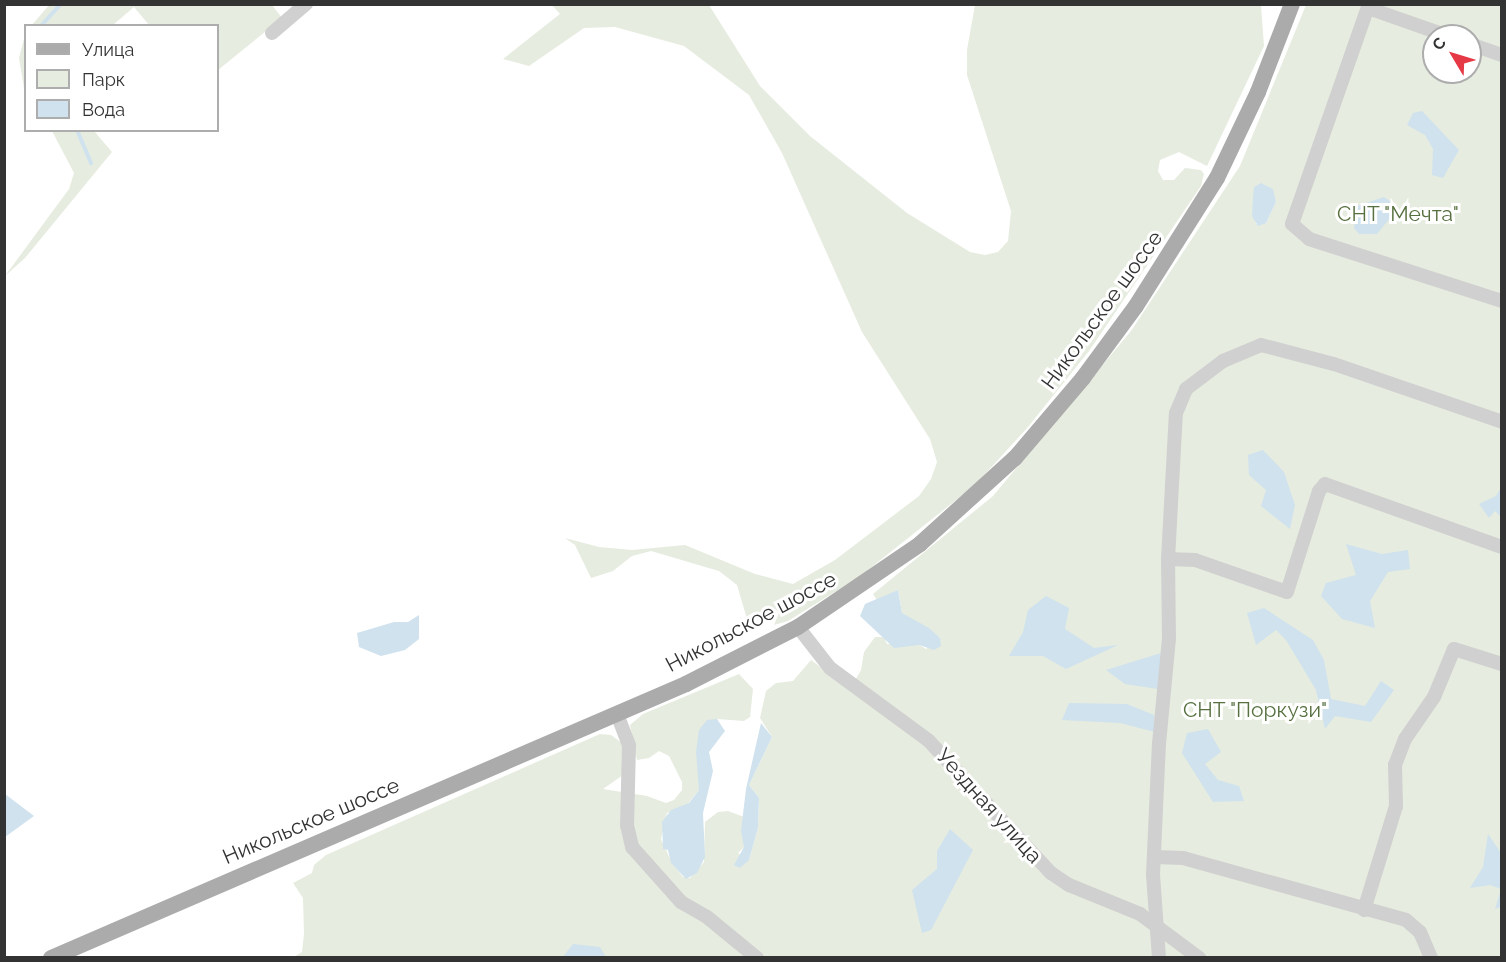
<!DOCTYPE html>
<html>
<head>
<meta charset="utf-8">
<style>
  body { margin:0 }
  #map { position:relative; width:1506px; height:962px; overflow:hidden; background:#fff; font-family:Raleway,sans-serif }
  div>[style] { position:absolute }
  .green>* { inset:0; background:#e6ecdf }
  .water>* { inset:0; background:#cfe2ee }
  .stream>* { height:4px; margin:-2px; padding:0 2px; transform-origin:2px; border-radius:2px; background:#cfe2ee }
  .minor>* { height:14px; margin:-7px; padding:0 7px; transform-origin:7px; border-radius:7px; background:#d0d0d0 }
  .major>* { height:16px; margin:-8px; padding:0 8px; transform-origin:8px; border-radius:8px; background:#ababab }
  span { translate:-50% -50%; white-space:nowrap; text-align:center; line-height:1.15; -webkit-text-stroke:6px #fff; paint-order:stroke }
  .park-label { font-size:21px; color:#56703f }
  .street-label { font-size:21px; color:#333 }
  .frame { position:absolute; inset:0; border:6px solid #333; pointer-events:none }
  .legend { position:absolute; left:24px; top:24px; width:195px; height:108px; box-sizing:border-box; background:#fff; border:2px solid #adadad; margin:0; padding:8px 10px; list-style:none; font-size:18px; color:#333 }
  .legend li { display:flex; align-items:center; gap:12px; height:30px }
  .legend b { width:30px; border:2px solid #adadad }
  .north { position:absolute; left:1422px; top:24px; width:60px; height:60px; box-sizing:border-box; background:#fff; border:2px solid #adadad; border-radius:50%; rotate:308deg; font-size:16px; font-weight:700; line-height:24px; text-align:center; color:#333 }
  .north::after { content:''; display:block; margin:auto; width:21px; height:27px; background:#e63946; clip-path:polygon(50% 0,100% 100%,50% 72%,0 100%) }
</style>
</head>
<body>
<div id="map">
  <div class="green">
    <i style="clip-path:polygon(50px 4px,272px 5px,282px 18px,218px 70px,218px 26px,149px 25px,134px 7px,113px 25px,31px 26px)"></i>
    <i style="clip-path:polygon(552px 5px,709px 5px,760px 86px,810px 136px,907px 213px,970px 252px,985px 255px,998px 252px,1008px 241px,1011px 211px,967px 75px,967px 50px,975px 5px,1261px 5px,1264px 46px,1207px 166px,1179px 152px,1160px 160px,1158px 171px,1163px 180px,1174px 180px,1185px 168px,1201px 170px,1204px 174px,1201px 186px,1089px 351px,1028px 427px,975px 485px,859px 577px,788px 621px,774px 625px,779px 613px,775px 609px,747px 619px,737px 585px,719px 571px,651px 551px,632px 556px,613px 571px,591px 578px,575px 545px,565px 538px,599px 547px,632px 550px,685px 545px,755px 574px,793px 584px,835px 560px,919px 496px,931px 479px,937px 462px,930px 439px,862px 332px,782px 153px,749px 95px,684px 46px,615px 27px,584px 28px,529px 66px,503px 59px,560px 14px)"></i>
    <i style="clip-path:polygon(evenodd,1306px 5px,1501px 5px,1501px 957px,292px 958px,302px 952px,304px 934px,303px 898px,293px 883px,312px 873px,314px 865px,326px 855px,600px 734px,611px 735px,622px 743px,626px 765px,623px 775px,603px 789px,647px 796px,666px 803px,674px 800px,682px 790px,682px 782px,669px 756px,659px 751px,649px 758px,637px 760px,630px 725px,643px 714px,739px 674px,753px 689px,750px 717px,744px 721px,717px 719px,699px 730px,699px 790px,686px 806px,667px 813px,661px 839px,672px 863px,683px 877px,690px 878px,704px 862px,705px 822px,718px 812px,728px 811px,744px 817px,744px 847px,738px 853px,749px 860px,758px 828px,759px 798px,749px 785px,772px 737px,760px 718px,766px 691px,776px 683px,793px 681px,811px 660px,850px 689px,861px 670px,864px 652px,875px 637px,884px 637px,887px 644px,919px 645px,926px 649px,940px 638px,902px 613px,898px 590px,877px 600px,873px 594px,993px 496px,1131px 331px,1240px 166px,1306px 5px,1434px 36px,1470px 36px,1470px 72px,1434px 72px,1434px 36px,1306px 5px,1272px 193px,1276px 202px,1266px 223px,1256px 224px,1254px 194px,1272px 193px)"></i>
    <i style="clip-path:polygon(25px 35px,25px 94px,19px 58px)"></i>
    <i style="clip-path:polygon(52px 131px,94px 131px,112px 152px,25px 258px,5px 276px,69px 189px,74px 173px)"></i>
  </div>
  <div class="water">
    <i style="clip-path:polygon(1422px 111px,1459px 150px,1443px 178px,1432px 175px,1433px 149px,1425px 135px,1407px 125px,1413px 113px)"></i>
    <i style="clip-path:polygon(1261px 183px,1273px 189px,1276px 202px,1266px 223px,1258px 226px,1252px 216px,1253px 199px,1254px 187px)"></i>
    <i style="clip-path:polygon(1384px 197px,1391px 202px,1390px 218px,1377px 234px,1359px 234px,1354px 228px,1357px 206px)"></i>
    <i style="clip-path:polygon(1263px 450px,1284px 472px,1295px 505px,1290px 529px,1261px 506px,1266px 490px,1249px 475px,1248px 455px)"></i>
    <i style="clip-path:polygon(1501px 488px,1501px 517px,1495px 511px,1489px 518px,1479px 504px,1496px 496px)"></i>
    <i style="clip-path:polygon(1346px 544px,1382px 554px,1408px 550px,1410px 569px,1388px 572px,1370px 601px,1375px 628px,1342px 619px,1321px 596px,1326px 583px,1356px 575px)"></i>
    <i style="clip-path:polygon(898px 590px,902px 613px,929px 628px,940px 638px,941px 646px,934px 650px,919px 645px,894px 648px,860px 616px,865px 604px)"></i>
    <i style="clip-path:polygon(1046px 596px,1069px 608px,1065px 629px,1094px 648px,1118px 645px,1066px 669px,1043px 656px,1009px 656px,1023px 632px,1028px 610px)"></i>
    <i style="clip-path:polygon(1264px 608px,1313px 640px,1324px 660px,1331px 699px,1365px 706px,1381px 681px,1394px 690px,1371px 722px,1335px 716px,1325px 729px,1316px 690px,1286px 640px,1276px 630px,1256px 645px,1247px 613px)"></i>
    <i style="clip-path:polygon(419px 615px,419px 639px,405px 650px,381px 656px,359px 647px,357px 633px,394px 622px,408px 622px)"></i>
    <i style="clip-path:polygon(1161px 653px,1158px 689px,1125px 684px,1106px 670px)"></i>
    <i style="clip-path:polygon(1069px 703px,1127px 704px,1154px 715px,1155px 732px,1120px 723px,1062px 720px)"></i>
    <i style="clip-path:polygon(717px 719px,725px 731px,709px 752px,713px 771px,703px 813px,705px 857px,697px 873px,686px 879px,671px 863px,668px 850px,663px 849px,662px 822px,671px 810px,689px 803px,699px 790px,696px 752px,699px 730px,707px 720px)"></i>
    <i style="clip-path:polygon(761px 723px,772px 737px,749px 785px,759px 798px,758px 828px,749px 860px,740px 868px,734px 865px,744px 847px,741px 831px,746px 789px)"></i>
    <i style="clip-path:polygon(1208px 729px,1221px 752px,1205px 764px,1218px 780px,1239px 786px,1244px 801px,1213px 802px,1182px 753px,1187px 733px)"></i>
    <i style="clip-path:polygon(5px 794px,34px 816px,5px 837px)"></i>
    <i style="clip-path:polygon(950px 829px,973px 850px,931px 930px,922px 933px,912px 890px,937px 869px,937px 851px)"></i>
    <i style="clip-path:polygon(1488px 834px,1501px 853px,1501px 907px,1495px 909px,1501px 889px,1490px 885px,1470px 888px,1483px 867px)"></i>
    <i style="clip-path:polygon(573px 944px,600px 947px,606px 957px,563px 957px)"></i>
  </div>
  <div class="stream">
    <i style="left:41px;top:26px;width:30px;rotate:-48deg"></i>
    <i style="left:77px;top:130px;width:36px;rotate:67deg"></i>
  </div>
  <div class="minor">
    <i style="left:1369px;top:4px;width:233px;rotate:109.3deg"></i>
    <i style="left:1292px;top:224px;width:23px;rotate:41deg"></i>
    <i style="left:1309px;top:239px;width:203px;rotate:17.8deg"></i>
    <i style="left:1368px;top:8px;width:85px;rotate:19.3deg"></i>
    <i style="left:272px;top:33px;width:45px;rotate:-40.5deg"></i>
    <i style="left:1470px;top:44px;width:34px;rotate:19deg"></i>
    <i style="left:1168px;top:559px;width:27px;rotate:2deg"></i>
    <i style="left:1195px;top:560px;width:97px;rotate:19.2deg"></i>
    <i style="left:1287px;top:592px;width:106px;rotate:-72.4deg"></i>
    <i style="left:1319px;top:491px;width:9px;rotate:-49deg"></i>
    <i style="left:1325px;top:484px;width:188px;rotate:19.6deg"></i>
    <i style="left:798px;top:627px;width:52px;rotate:52deg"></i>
    <i style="left:830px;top:668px;width:123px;rotate:36.4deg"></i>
    <i style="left:929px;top:741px;width:180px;rotate:47.3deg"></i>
    <i style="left:1051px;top:873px;width:22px;rotate:34deg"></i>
    <i style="left:1069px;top:885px;width:77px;rotate:22.2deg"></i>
    <i style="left:1140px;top:914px;width:74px;rotate:36.7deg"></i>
    <i style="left:617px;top:714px;width:33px;rotate:69deg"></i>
    <i style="left:629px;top:745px;width:80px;rotate:91.4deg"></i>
    <i style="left:627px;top:825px;width:23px;rotate:77deg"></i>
    <i style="left:632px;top:847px;width:74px;rotate:48.3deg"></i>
    <i style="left:681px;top:902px;width:30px;rotate:30deg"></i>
    <i style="left:707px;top:917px;width:65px;rotate:39.4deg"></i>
    <i style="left:1155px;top:857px;width:28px;rotate:2deg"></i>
    <i style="left:1183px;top:858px;width:231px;rotate:15.5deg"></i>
    <i style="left:1406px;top:920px;width:18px;rotate:41deg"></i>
    <i style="left:1420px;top:932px;width:28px;rotate:67deg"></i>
    <i style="left:1364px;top:910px;width:109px;rotate:-72.9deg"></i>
    <i style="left:1396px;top:806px;width:41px;rotate:-91.4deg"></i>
    <i style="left:1395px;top:765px;width:28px;rotate:-69deg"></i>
    <i style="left:1405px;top:739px;width:51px;rotate:-55.4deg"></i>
    <i style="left:1434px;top:697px;width:52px;rotate:-67.4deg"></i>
    <i style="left:1454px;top:649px;width:50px;rotate:17.4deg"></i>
    <i style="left:1159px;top:958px;width:83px;rotate:-94.1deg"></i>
    <i style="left:1153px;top:875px;width:131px;rotate:-87.4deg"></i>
    <i style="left:1159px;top:744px;width:105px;rotate:-84.6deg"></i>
    <i style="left:1169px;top:639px;width:80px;rotate:-90.7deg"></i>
    <i style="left:1168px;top:559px;width:146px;rotate:-86.9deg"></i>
    <i style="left:1176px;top:413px;width:26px;rotate:-67deg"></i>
    <i style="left:1186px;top:389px;width:46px;rotate:-37.1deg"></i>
    <i style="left:1223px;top:361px;width:41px;rotate:-22.8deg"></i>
    <i style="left:1261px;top:345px;width:75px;rotate:14.6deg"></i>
    <i style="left:1334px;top:364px;width:178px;rotate:19deg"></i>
  </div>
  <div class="major">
    <i style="left:51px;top:958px;width:692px;rotate:-23.34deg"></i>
    <i style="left:686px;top:684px;width:126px;rotate:-27deg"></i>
    <i style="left:798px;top:627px;width:148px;rotate:-34.2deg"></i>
    <i style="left:920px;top:544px;width:128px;rotate:-42.2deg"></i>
    <i style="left:1015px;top:458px;width:105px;rotate:-49.6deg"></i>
    <i style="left:1083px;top:378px;width:89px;rotate:-53.6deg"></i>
    <i style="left:1136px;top:306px;width:151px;rotate:-57.7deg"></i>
    <i style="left:1217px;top:178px;width:95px;rotate:-64.5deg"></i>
    <i style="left:1258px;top:92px;width:94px;rotate:-68.9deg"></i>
  </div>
  <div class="park-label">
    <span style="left:1398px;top:214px">СНТ "Мечта"</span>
    <span style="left:1255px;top:710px">СНТ "Поркузи"</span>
  </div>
  <div class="street-label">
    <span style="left:1102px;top:310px;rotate:-54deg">Никольское шоссе</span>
    <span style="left:751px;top:622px;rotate:-28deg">Никольское шоссе</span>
    <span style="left:989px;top:806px;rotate:48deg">Уездная улица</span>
    <span style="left:311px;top:821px;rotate:-23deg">Никольское шоссе</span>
  </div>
  <div class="frame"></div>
  <ul class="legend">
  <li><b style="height:8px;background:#ababab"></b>Улица</li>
  <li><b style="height:16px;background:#e6ecdf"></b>Парк</li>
  <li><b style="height:16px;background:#cfe2ee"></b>Вода</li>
  </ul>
  <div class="north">С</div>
</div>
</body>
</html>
